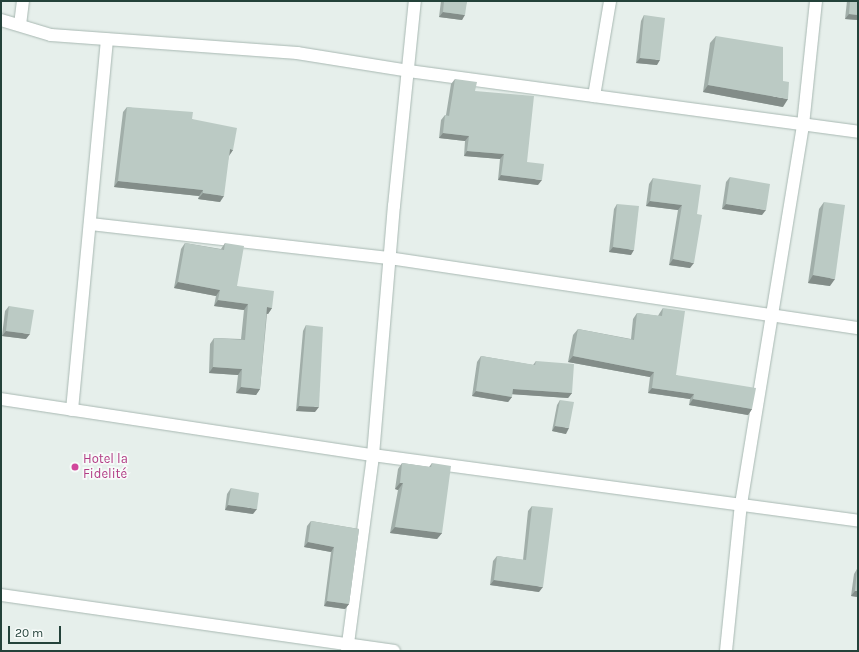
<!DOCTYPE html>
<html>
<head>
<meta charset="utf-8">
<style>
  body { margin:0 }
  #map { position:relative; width:859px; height:652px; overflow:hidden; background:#e6efeb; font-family:Karla,sans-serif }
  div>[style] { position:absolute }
  .roads { filter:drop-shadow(0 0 1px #a8b8b2) drop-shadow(0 0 1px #a8b8b2) }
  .minor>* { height:12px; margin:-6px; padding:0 6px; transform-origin:6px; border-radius:6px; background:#fff }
  .wall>* { inset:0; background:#a1aea9 }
  .shaded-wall>* { inset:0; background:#838d89 }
  .building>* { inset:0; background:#bbcac4 }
  .dots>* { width:11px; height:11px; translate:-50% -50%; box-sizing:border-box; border:2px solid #f7fbf9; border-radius:50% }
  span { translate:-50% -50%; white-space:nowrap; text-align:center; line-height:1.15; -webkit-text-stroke:3.5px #f7fbf9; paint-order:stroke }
  .hotel-label { font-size:13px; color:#b23c85 }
  .left { translate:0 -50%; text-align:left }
  .frame { position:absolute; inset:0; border:2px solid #24423a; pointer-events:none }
  .scale { position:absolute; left:8px; top:626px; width:53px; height:18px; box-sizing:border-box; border:2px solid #24423a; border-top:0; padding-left:5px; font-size:12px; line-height:14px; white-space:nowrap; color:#24423a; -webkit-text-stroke:3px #f7fbf9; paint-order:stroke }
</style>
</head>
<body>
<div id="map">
  <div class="roads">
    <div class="minor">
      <i style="left:1px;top:20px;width:52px;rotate:16.7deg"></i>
      <i style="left:51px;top:35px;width:247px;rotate:4.2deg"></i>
      <i style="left:297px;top:53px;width:113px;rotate:9.1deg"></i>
      <i style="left:409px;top:71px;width:453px;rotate:7.7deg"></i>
      <i style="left:20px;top:25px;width:24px;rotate:-83deg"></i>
      <i style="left:594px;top:96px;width:96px;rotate:-80.4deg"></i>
      <i style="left:90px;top:224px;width:301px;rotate:6.5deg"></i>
      <i style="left:389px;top:258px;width:474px;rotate:8.5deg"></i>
      <i style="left:1px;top:399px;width:376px;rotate:8.6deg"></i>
      <i style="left:373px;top:455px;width:489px;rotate:7.7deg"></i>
      <i style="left:72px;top:410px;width:372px;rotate:-84.6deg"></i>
      <i style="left:1px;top:595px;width:397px;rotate:8.1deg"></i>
      <i style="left:347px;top:651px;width:198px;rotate:-82.4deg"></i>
      <i style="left:373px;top:455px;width:250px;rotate:-85.2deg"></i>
      <i style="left:394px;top:206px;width:206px;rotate:-84.2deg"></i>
      <i style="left:726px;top:651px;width:148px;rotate:-84.2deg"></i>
      <i style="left:741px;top:504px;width:384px;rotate:-80.7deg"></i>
      <i style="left:803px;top:125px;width:125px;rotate:-84deg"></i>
    </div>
  </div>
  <div class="wall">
    <i style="clip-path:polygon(441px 1px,467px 1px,462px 20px,439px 17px)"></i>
    <i style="clip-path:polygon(847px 1px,858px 1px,858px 20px,845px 19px)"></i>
    <i style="clip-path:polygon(644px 15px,657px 65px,636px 63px,641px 21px)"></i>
    <i style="clip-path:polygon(716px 36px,783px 107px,703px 92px,710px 43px)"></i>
    <i style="clip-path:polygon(455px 79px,475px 91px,527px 162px,538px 185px,498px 180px,500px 159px,464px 156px,465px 141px,439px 138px,441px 120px,445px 115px,446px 115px,451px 84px)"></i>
    <i style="clip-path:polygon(127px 107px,192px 119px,233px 150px,229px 155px,220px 202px,198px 199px,199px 196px,114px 187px,123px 112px)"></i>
    <i style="clip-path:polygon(730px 177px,762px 215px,722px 209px,726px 182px)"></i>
    <i style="clip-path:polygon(653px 178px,697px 214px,690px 268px,669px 265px,678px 210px,646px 206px,649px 184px)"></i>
    <i style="clip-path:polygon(824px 202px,830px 286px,808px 283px,819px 209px)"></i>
    <i style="clip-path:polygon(617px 204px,631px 255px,609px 252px,614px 209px)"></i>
    <i style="clip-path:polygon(185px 243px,221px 249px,225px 243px,237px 286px,272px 308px,268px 314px,267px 314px,260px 389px,256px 395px,236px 393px,238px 375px,209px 373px,210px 344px,214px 338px,241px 339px,244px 310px,214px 306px,216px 296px,174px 288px,181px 249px)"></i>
    <i style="clip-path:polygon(9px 306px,26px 339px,2px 336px,5px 311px)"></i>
    <i style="clip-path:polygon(663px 308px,676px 375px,752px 409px,748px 415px,689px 405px,690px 399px,648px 393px,650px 377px,568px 362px,573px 335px,578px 329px,631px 339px,633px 319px,637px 313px,658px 316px,659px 314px)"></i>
    <i style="clip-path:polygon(306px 325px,315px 412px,296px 411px,303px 331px)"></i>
    <i style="clip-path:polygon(481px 356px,533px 365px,536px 361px,572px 393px,568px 398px,512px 394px,512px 397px,508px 402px,472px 396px,477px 362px)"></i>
    <i style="clip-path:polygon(560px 400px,566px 434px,552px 431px,557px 405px)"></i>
    <i style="clip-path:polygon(402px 463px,429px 467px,432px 463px,442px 533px,437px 539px,390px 533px,398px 490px,395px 489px,398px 469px)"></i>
    <i style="clip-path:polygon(231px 488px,253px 514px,225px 510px,227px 494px)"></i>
    <i style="clip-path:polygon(532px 506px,539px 592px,490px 585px,493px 561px,497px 556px,523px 560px,528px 511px)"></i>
    <i style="clip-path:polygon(311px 521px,359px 529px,349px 604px,345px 609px,324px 606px,331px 552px,304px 547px,307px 526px)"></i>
    <i style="clip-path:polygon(857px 569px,858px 569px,858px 597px,851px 596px,854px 574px)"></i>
  </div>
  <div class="shaded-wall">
    <i style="clip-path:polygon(443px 12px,465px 15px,462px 20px,439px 17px)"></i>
    <i style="clip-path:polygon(849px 14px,858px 15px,858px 20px,845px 19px)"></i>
    <i style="clip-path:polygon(640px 58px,660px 60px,657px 65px,636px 63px)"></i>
    <i style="clip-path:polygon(708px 85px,788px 99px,783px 107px,703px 92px)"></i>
    <i style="clip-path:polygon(443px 133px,469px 136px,465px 141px,439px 138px)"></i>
    <i style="clip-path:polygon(230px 149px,233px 150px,229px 156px)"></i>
    <i style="clip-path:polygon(467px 151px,504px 154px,500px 159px,464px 156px)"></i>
    <i style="clip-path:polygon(501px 175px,542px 180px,538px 185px,498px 180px)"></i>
    <i style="clip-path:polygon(118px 181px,203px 190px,199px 196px,114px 187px)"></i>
    <i style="clip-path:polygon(203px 193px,224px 196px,220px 202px,198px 199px)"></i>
    <i style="clip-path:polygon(650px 201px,682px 205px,678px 210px,646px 206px)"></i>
    <i style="clip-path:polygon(726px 204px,766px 210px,762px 215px,722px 209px)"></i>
    <i style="clip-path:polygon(613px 247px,634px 250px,631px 255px,609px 252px)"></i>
    <i style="clip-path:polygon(673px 259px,694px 263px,690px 268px,669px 265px)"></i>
    <i style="clip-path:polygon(813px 275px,835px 279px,830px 286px,808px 283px)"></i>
    <i style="clip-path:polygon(178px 282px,220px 290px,216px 296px,174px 288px)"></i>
    <i style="clip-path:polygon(218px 300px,248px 304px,244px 310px,214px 306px)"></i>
    <i style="clip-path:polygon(267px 307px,272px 308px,268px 314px,263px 313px)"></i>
    <i style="clip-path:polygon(6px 331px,30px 334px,26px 339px,2px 336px)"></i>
    <i style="clip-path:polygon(573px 356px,654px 372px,650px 377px,568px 362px)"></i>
    <i style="clip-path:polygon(213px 367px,242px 369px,238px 375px,209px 373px)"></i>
    <i style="clip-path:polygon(241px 387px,260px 389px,256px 395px,236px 393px)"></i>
    <i style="clip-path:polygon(652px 388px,694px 394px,690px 399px,648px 393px)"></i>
    <i style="clip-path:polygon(513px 389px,572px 393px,568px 398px,509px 394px)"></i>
    <i style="clip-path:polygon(476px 391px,512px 397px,508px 402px,472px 396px)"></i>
    <i style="clip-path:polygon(693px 399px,752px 409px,748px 415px,689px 405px)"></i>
    <i style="clip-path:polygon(299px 406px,319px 407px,315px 412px,296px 411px)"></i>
    <i style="clip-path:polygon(555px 426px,569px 428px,566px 434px,552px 431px)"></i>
    <i style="clip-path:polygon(400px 483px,403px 483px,398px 490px,395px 489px)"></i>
    <i style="clip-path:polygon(228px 505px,257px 509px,253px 514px,225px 510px)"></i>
    <i style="clip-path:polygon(395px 527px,442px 533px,437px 539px,390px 533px)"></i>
    <i style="clip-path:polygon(308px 542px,334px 547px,331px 552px,304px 547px)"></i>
    <i style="clip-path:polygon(494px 580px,543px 587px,539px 592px,490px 585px)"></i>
    <i style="clip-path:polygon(855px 591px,858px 591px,858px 597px,851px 596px)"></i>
    <i style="clip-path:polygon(327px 601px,349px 604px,345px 609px,324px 606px)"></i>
  </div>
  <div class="building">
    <i style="clip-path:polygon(444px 1px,467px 1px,465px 15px,443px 12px)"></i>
    <i style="clip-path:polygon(850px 1px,858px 1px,858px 15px,849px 14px)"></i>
    <i style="clip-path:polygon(644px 15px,665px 18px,660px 60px,640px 58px)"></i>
    <i style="clip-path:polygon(716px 36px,783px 47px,783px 81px,789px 82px,788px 99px,708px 85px)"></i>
    <i style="clip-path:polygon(455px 79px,477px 82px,475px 91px,534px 96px,527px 162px,544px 164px,542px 180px,501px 175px,504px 154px,467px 151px,469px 136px,443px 133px,445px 115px,449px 116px)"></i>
    <i style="clip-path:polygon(127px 107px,193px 112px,192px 119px,237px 128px,233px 150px,230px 149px,224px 196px,203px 193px,203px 190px,118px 181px)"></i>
    <i style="clip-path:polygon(730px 177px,770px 184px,766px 210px,726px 204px)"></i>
    <i style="clip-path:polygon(653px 178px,701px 185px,697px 214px,702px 215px,694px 263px,673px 259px,682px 205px,650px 201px)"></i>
    <i style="clip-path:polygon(824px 202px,845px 205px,835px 279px,813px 275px)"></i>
    <i style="clip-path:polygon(617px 204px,639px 206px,634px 250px,613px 247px)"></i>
    <i style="clip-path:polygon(185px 243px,224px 250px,225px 243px,244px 246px,237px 286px,274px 291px,272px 308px,267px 307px,260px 389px,241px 387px,242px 369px,213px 367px,214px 338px,245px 340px,248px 304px,218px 300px,220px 290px,178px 282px)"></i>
    <i style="clip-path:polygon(9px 306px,34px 310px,30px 334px,6px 331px)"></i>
    <i style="clip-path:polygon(663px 308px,685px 311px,676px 375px,756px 388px,752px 409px,693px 399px,694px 394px,652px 388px,654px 372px,573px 356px,578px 329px,634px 340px,637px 313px,662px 316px)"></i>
    <i style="clip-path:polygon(306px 325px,323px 327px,319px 407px,299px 406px)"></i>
    <i style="clip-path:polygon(481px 356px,535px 365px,536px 361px,574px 364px,572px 393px,513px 389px,512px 397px,476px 391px)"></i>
    <i style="clip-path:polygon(560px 400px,574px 402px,569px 428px,555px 426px)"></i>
    <i style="clip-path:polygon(402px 463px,431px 467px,432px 463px,451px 466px,442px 533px,395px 527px,403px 483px,400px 483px)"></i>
    <i style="clip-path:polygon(231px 488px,259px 493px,257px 509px,228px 505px)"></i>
    <i style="clip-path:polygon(532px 506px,553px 508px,543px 587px,494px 580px,497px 556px,526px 560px)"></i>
    <i style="clip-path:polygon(311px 521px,359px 529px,349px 604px,327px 601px,334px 547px,308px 542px)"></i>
    <i style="clip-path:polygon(857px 569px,858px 569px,858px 591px,855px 591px)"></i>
  </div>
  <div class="dots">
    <i style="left:75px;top:467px;background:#d1479c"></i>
  </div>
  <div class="hotel-label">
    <span class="left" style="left:83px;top:467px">Hotel la<br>Fidelité</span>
  </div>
  <div class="frame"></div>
  <div class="scale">20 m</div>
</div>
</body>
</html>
